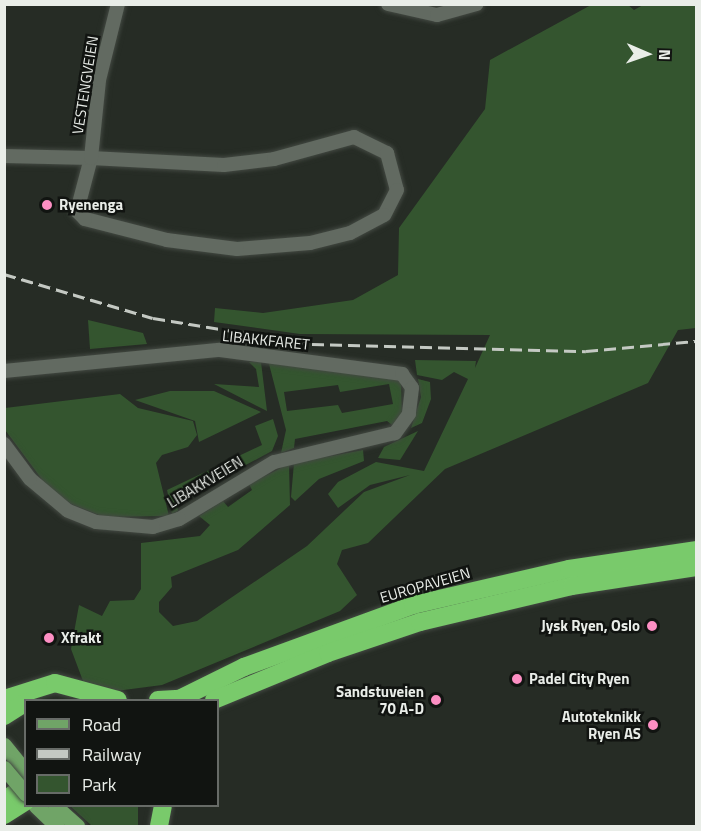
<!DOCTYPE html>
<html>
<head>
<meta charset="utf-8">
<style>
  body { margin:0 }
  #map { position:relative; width:701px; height:831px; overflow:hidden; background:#262c25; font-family:"Titillium Web",sans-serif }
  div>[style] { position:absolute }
  .green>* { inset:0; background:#34552f }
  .roads { filter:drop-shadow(0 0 2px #434942) drop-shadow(0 0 2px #434942) }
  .minor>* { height:14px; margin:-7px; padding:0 7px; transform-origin:7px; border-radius:7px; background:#626a61 }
  .major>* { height:15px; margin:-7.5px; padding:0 7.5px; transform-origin:7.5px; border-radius:7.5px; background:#70a467 }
  .highway>* { height:18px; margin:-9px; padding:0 9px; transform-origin:9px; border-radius:9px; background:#79ca6b }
  .rail>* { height:3px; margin-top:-1.5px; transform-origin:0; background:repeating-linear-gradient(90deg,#c4c9c3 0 12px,transparent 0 18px) }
  .bridges { filter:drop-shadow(0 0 2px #434942) drop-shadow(0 0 2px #434942) }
  .major-bridge>* { height:15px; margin:-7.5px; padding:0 7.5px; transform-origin:7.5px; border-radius:7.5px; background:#70a467 }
  .dots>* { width:16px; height:16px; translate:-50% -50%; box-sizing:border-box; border:3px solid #111411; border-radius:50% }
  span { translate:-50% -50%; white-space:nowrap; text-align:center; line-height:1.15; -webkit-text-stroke:5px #111411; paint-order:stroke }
  .street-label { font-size:15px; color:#e9ede8 }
  .poi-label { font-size:15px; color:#e9ede8; font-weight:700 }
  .left { translate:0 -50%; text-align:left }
  .right { translate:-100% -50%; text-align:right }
  .frame { position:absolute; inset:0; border:6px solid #e9ede8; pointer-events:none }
  .legend { position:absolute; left:24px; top:699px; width:195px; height:108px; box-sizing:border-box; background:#111411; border:2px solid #676b67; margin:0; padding:8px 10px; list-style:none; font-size:18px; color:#e9ede8 }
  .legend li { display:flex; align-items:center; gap:12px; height:30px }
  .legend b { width:30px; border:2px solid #676b67 }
  .north { position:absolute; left:617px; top:24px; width:60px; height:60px; -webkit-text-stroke:4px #111411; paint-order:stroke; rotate:92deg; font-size:16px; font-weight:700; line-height:24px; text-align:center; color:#e9ede8 }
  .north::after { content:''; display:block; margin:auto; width:21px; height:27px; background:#e9ede8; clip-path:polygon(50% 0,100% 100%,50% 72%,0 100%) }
</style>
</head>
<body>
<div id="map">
  <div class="green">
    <i style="clip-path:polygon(591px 5px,628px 5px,634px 10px,643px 5px,696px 5px,696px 328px,678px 330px,648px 383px,445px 469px,368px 543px,342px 550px,337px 564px,357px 595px,340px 611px,162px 685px,116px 691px,83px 681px,71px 649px,79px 605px,102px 616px,110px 601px,134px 600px,141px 589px,141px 543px,200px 536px,210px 525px,199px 516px,223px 501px,228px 507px,252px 490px,249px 484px,289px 464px,290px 505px,238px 550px,171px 577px,172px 587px,159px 602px,159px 612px,173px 626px,197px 621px,307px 546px,364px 492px,410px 475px,370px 485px,338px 508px,328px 494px,338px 482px,376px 462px,424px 471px,468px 379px,454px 372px,442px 380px,417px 375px,415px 360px,476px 361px,475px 368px,490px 335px,300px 334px,214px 322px,215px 308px,263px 313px,353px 300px,398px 275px,399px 228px,485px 109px,490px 60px)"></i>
    <i style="clip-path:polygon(88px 320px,143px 333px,147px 344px,90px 349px)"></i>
    <i style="clip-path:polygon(evenodd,268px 360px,401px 380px,402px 416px,392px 425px,387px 421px,295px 439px,294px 448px,281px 453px,286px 430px,268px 360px,338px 385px,340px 392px,389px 384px,393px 404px,342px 413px,338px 405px,287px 411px,284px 392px,338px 385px)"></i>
    <i style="clip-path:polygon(249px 362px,261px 362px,267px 411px,214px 384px,259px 387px,256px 369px)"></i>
    <i style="clip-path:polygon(418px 379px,430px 382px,431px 399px,422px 423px,411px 428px,421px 397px)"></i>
    <i style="clip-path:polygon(170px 391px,214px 391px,261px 412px,199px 442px,195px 421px,135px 400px)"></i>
    <i style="clip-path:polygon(120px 394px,138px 408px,193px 421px,197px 435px,188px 447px,162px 455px,156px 463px,169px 516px,104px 517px,71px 504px,46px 485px,5px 430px,5px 408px)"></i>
    <i style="clip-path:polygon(273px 419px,278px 436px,272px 451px,177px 502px,178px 511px,172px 514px,167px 490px,262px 445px,255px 426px)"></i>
    <i style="clip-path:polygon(418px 431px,400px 460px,378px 458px,384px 447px)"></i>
    <i style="clip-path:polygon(363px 450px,364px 461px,319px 479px,295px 501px,291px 497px,294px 463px)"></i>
    <i style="clip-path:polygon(70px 806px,138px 806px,138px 826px,92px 826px)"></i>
  </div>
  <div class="roads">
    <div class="minor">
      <i style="left:388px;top:4px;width:50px;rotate:12.7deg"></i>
      <i style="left:437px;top:15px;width:41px;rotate:-15.4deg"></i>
      <i style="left:354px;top:137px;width:37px;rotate:26deg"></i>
      <i style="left:387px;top:153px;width:38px;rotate:75deg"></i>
      <i style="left:397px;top:190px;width:28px;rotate:117deg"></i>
      <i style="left:384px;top:215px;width:38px;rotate:152deg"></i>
      <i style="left:350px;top:233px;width:41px;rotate:166deg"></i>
      <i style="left:310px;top:243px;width:73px;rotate:175.3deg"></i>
      <i style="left:237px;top:249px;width:71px;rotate:-172.7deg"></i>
      <i style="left:167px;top:240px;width:85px;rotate:-165.6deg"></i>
      <i style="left:85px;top:219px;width:11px;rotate:-135deg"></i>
      <i style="left:77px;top:211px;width:55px;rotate:-75.2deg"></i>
      <i style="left:91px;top:158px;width:133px;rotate:3deg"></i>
      <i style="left:224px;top:165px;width:50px;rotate:-6.8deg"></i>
      <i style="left:274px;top:159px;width:83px;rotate:-15.4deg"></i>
      <i style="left:4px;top:156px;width:87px;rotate:1.3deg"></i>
      <i style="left:91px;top:158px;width:78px;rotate:-84.1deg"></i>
      <i style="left:99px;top:80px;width:78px;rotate:-76deg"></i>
      <i style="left:4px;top:371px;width:217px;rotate:-5.6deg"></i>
      <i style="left:220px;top:350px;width:184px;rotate:7.5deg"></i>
      <i style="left:402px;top:374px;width:17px;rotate:54deg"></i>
      <i style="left:412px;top:388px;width:26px;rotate:97deg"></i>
      <i style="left:409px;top:414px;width:24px;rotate:126deg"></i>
      <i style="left:395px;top:433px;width:124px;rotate:166.5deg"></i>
      <i style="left:274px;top:462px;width:111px;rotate:149deg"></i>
      <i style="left:179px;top:519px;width:27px;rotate:163deg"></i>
      <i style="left:153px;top:527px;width:57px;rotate:-175deg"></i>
      <i style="left:96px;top:522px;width:31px;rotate:-158deg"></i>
      <i style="left:67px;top:510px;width:48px;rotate:-140deg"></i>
      <i style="left:30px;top:479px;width:44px;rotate:-126.6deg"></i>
    </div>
    <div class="major">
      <i style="left:4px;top:745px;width:35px;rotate:51deg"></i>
      <i style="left:36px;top:806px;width:29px;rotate:44deg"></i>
      <i style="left:55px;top:806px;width:30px;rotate:42deg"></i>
    </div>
    <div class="highway">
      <i style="left:4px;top:699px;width:53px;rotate:-17.4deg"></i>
      <i style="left:55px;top:683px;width:65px;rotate:15.1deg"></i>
      <i style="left:158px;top:700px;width:22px;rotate:-3deg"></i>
      <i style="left:177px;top:700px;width:75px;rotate:-26.2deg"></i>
      <i style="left:244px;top:667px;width:180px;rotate:-20.1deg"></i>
      <i style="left:413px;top:605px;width:160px;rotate:-13deg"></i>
      <i style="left:569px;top:569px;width:128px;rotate:-8.5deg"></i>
      <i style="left:214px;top:700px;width:123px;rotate:-22.4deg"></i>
      <i style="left:328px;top:653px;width:97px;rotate:-18.6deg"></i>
      <i style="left:420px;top:622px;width:156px;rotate:-13.3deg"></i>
      <i style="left:572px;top:586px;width:125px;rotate:-8.7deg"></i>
      <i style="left:4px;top:716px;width:26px;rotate:-32deg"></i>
      <i style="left:4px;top:800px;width:26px;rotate:-32deg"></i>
      <i style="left:4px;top:815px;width:26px;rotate:-32deg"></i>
      <i style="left:159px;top:826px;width:20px;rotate:-79deg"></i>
    </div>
  </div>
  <div class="rail">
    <i style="left:4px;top:274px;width:155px;rotate:16.5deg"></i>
    <i style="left:153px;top:318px;width:161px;rotate:9.3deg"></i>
    <i style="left:312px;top:344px;width:274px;rotate:1.5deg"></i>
    <i style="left:586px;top:351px;width:110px;rotate:-5.2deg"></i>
  </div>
  <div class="bridges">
    <div class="major-bridge">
      <i style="left:4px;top:768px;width:34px;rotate:50deg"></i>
    </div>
  </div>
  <div class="dots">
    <i style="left:47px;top:205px;background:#fc8fc3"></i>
    <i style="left:652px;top:626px;background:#fc8fc3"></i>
    <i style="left:49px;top:638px;background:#fc8fc3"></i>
    <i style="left:517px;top:679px;background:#fc8fc3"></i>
    <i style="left:436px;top:700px;background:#fc8fc3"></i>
    <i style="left:653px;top:725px;background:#fc8fc3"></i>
  </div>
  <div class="street-label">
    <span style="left:85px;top:85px;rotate:-81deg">VESTENGVEIEN</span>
    <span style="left:266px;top:340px;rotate:6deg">LIBAKKFARET</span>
    <span style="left:205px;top:482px;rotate:-31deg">LIBAKKVEIEN</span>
    <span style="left:425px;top:585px;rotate:-16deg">EUROPAVEIEN</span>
  </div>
  <div class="poi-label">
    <span class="left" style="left:59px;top:205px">Ryenenga</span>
    <span class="right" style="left:640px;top:626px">Jysk Ryen, Oslo</span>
    <span class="left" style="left:61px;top:638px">Xfrakt</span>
    <span class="left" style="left:529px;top:679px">Padel City Ryen</span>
    <span class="right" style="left:424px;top:700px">Sandstuveien<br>70 A-D</span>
    <span class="right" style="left:641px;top:725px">Autoteknikk<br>Ryen AS</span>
  </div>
  <div class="frame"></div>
  <ul class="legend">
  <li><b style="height:8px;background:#70a467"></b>Road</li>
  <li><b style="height:8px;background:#c4c9c3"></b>Railway</li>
  <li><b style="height:16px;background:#34552f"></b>Park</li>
  </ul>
  <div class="north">N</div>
</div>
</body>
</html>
